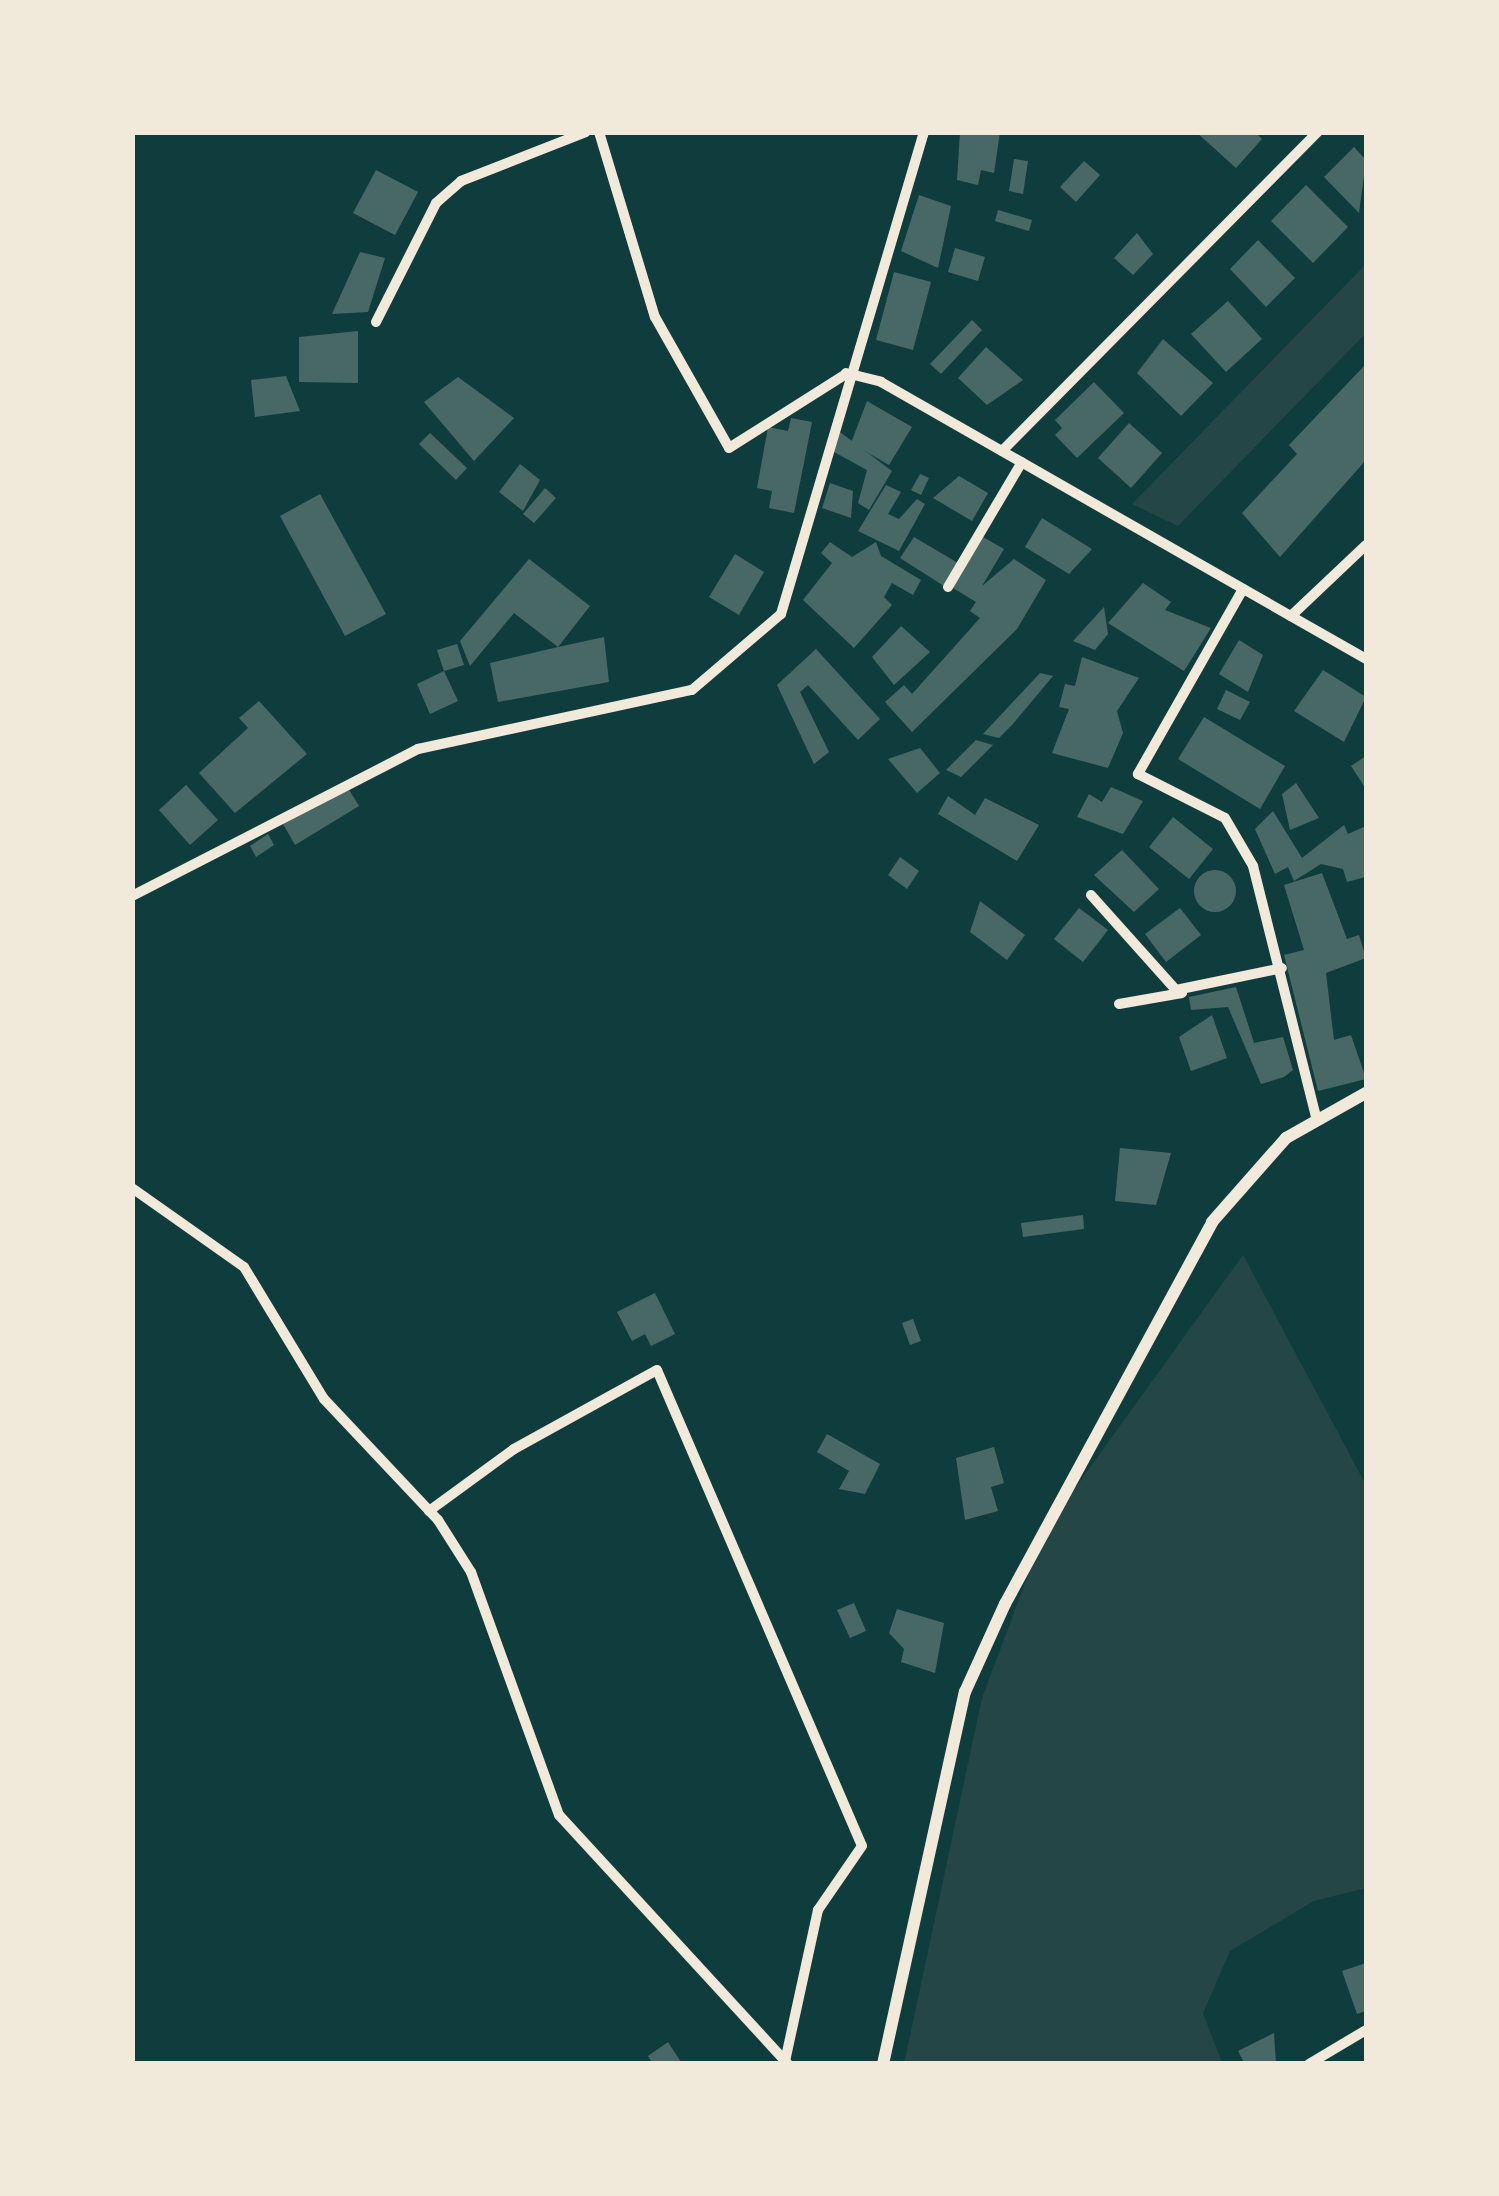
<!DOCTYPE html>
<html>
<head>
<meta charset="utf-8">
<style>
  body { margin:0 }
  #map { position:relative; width:1499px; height:2196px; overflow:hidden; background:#0f3d3e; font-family:"Exo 2",sans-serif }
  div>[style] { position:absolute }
  .green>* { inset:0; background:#244646 }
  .building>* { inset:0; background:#486865 }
  .round { border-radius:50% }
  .minor>* { height:10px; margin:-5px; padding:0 5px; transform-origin:5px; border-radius:5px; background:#f1e9da }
  .tertiary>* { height:12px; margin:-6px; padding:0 6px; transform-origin:6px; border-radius:6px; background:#f1e9da }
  span { translate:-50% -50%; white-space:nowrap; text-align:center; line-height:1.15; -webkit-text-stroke:10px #f1e9da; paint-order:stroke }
  .frame { position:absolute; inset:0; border:135px solid #f1e9da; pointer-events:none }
</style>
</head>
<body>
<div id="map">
  <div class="green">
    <i style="clip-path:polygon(1366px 264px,1366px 333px,1178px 526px,1132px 504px)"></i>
    <i style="clip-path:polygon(1243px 1255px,1366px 1485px,1366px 1888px,1314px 1901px,1230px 1951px,1203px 2013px,1222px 2063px,904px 2064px,982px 1698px,1045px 1530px)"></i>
  </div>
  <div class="building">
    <i style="clip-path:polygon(960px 132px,1000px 132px,994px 173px,981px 170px,978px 185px,957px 180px)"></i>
    <i style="clip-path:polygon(1196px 132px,1255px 132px,1262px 139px,1236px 168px)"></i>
    <i style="clip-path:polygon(1354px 147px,1366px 160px,1359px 213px,1324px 177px)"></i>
    <i style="clip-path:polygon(1014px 159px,1028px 161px,1023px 194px,1009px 191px)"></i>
    <i style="clip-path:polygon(1084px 161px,1100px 175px,1076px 202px,1060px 187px)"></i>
    <i style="clip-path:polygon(376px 170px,418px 192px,395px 235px,353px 213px)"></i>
    <i style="clip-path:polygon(1306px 185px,1348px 227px,1313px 263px,1271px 221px)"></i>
    <i style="clip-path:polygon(919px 195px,951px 206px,938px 268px,901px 251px)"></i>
    <i style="clip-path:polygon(998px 210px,1032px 220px,1029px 231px,995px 221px)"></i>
    <i style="clip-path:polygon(1137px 233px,1153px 254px,1133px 275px,1114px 258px)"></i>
    <i style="clip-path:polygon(1258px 240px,1295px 278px,1266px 307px,1230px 269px)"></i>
    <i style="clip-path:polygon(955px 248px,985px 257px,978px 281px,948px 272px)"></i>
    <i style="clip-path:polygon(360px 252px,385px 258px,368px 312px,332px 314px)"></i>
    <i style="clip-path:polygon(894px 272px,931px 282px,913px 350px,876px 340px)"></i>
    <i style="clip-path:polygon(1228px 301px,1262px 339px,1226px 372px,1191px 334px)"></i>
    <i style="clip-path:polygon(972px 320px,982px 330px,941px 374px,930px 364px)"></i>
    <i style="clip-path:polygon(358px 331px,358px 383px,299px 382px,299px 337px)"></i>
    <i style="clip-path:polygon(1163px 339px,1213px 383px,1181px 416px,1137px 373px)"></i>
    <i style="clip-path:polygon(986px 347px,1023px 380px,987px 405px,958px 378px)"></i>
    <i style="clip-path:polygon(1366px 364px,1366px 460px,1280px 557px,1242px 513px,1297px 454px,1289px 445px)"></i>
    <i style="clip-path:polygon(286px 376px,300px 411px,255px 417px,251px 380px)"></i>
    <i style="clip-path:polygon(458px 377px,514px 418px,474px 461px,424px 402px)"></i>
    <i style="clip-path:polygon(1094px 382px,1124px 413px,1077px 458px,1055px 435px,1062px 428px,1055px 420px)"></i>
    <i style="clip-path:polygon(867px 401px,912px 427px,889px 465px,851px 443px)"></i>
    <i style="clip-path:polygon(791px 418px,812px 422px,794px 513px,769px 508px,772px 491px,757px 488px,768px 427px,788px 431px)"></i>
    <i style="clip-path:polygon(1129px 423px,1162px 453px,1131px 488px,1098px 458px)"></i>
    <i style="clip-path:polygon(840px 432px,892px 471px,869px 510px,858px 503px,867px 470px,834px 452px)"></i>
    <i style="clip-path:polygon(430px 433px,467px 468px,456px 480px,419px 444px)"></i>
    <i style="clip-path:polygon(520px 464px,540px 480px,523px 511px,499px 492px)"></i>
    <i style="clip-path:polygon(920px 474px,929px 478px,921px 495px,911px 490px)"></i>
    <i style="clip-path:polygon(959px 476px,988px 493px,972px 521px,933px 498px)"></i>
    <i style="clip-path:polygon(830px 483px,853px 491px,851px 518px,822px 508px)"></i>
    <i style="clip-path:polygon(886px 485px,901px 492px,888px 514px,899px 519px,917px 499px,925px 504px,899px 551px,858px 531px)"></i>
    <i style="clip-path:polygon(545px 488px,556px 498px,534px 523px,523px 514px)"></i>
    <i style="clip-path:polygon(320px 494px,386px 614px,345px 636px,280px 516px)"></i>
    <i style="clip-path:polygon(1042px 518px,1092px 549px,1069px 574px,1025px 547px)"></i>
    <i style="clip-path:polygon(914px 537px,958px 563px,944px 586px,900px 558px)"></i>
    <i style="clip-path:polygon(983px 537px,1004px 549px,982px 586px,1014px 559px,1046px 580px,1017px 629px,912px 732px,885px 702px,904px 685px,912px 694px,980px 618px,970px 611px,976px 602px,953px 588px)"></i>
    <i style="clip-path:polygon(830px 542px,852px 557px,876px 542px,881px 556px,921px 580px,913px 595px,892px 583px,884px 597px,892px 605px,854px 648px,803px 600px,832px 563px,821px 553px)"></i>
    <i style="clip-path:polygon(735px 554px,764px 572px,739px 615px,709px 597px)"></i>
    <i style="clip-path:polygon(529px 559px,590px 606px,558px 647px,604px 637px,609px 682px,498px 702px,490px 663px,558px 647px,514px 613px,470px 666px,460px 641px)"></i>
    <i style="clip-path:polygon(1143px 583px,1171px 602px,1165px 610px,1211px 628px,1184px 671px,1108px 623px)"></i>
    <i style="clip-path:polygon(1104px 607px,1108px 634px,1095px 650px,1073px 641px)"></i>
    <i style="clip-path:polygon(901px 626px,930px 652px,894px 685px,872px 657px)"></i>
    <i style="clip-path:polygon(1239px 640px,1263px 655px,1248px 692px,1219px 674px)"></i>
    <i style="clip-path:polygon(457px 644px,464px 665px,444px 671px,437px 650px)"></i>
    <i style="clip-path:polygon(816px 649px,880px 719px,858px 740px,808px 685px,800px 692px,829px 752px,814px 764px,777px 685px)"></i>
    <i style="clip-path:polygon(1082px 657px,1139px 678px,1117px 711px,1123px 733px,1108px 768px,1052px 753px,1069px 709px,1059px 707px,1065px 684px,1075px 686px)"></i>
    <i style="clip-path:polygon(1323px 670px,1366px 697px,1344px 742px,1294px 711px)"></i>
    <i style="clip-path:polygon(444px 671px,458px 701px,430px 714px,417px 684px)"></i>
    <i style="clip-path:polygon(1040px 673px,1053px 676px,1012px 725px,999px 738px,983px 734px)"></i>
    <i style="clip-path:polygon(1226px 690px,1250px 702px,1240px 720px,1217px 709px)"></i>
    <i style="clip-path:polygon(259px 701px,307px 754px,235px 813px,199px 773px,248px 728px,239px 718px)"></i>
    <i style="clip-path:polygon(1204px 717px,1285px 766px,1260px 809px,1178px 759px)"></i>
    <i style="clip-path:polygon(976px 740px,993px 745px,961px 777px,946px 770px)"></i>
    <i style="clip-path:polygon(920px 748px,940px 773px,917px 793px,888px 759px)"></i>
    <i style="clip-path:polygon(1366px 756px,1366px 789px,1351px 766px)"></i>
    <i style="clip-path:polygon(1296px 783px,1319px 818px,1290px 830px,1282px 794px)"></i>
    <i style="clip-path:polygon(186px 785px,218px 820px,190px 845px,159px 810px)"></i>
    <i style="clip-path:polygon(1111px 787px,1143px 801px,1123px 834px,1077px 817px,1089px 794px,1102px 802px)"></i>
    <i style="clip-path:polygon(348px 788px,359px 806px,295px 845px,283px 824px)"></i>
    <i style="clip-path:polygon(948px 796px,975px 815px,985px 798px,1039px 825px,1017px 861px,938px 814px)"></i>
    <i style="clip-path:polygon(1273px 811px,1302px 858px,1344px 825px,1348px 834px,1366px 826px,1365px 877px,1347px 882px,1343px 869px,1321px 864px,1294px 881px,1288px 867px,1275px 874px,1255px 829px)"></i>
    <i style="clip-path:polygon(1173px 817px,1213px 849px,1189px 879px,1149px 847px)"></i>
    <i style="clip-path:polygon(268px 834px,274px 845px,256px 857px,250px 846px)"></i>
    <i style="clip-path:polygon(1122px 850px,1159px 889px,1134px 912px,1094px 875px)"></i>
    <i style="clip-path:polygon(900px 857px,919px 871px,907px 889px,888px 875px)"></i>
    <i class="round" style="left:1194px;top:870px;width:42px;height:42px"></i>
    <i style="clip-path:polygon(1322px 873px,1347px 939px,1359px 935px,1366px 958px,1326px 973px,1334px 1040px,1351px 1035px,1366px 1079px,1318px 1091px,1284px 955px,1304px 950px,1284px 885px)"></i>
    <i style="clip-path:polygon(980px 901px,1025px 935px,1007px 960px,970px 932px)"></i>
    <i style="clip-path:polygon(1079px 908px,1108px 930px,1083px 962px,1054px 939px)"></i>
    <i style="clip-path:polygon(1180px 908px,1201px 935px,1166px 962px,1145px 934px)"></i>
    <i style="clip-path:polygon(1236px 987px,1254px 1043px,1283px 1037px,1293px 1070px,1284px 1077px,1261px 1084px,1228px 1007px,1191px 1010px,1189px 997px)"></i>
    <i style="clip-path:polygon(1212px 1015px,1227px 1058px,1191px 1071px,1179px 1037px)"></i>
    <i style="clip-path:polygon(1120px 1148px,1171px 1153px,1156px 1205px,1115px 1201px)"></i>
    <i style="clip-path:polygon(1083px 1215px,1084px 1229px,1023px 1237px,1021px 1223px)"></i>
    <i style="clip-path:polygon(655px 1293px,675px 1334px,651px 1346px,645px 1334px,632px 1341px,617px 1312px)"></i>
    <i style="clip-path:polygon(913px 1319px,921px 1341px,910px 1345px,902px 1323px)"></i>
    <i style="clip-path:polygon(827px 1434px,880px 1464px,865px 1494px,839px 1489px,849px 1471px,817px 1452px)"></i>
    <i style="clip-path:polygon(994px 1447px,1004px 1483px,991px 1487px,998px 1511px,965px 1520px,956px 1458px)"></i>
    <i style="clip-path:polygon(854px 1603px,866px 1631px,850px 1638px,837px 1610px)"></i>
    <i style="clip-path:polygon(897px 1609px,944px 1623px,935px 1673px,901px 1662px,904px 1649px,889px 1633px)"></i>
    <i style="clip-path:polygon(1366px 1963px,1366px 2011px,1357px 2014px,1342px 1971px)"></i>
    <i style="clip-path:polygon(1274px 2033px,1276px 2064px,1245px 2064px,1238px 2051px)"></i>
    <i style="clip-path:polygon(668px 2042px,681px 2062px,653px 2064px,648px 2056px)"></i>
  </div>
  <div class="minor">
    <i style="left:599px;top:132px;width:193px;rotate:73.2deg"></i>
    <i style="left:655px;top:317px;width:150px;rotate:60.5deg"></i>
    <i style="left:729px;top:448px;width:138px;rotate:-32.3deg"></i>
    <i style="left:376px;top:322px;width:133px;rotate:-63.2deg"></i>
    <i style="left:436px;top:203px;width:33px;rotate:-41deg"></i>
    <i style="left:461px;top:181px;width:134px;rotate:-21.4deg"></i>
    <i style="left:846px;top:373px;width:36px;rotate:14deg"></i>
    <i style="left:881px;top:382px;width:559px;rotate:29.73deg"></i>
    <i style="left:1002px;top:451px;width:449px;rotate:-45.3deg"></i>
    <i style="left:948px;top:587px;width:145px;rotate:-59.4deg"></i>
    <i style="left:1243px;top:589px;width:213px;rotate:119.6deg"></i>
    <i style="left:1138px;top:774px;width:97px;rotate:26.8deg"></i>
    <i style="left:1225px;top:818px;width:56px;rotate:59.7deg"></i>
    <i style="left:1253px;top:866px;width:262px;rotate:75.9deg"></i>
    <i style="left:1291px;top:616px;width:103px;rotate:-43.4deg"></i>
    <i style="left:1091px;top:895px;width:127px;rotate:48.2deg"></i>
    <i style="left:1176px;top:990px;width:108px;rotate:-11.7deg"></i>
    <i style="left:132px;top:896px;width:322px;rotate:-27.2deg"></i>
    <i style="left:418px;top:749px;width:280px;rotate:-12.2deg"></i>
    <i style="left:692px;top:690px;width:117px;rotate:-40.5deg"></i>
    <i style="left:781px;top:614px;width:503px;rotate:-73.48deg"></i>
    <i style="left:1119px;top:1004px;width:64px;rotate:-9.9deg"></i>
    <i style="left:132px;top:1188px;width:137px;rotate:35.2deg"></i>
    <i style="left:244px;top:1267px;width:154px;rotate:58.8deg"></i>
    <i style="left:324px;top:1399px;width:166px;rotate:46.7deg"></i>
    <i style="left:438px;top:1520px;width:62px;rotate:57.6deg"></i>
    <i style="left:471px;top:1572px;width:258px;rotate:70.1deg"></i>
    <i style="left:559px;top:1815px;width:338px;rotate:47.4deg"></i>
    <i style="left:429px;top:1511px;width:105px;rotate:-36.1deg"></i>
    <i style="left:514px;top:1449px;width:163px;rotate:-28.9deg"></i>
    <i style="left:657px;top:1370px;width:518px;rotate:66.7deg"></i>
    <i style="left:862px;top:1846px;width:78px;rotate:124.5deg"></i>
    <i style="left:818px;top:1910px;width:155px;rotate:102.3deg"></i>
    <i style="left:1309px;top:2064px;width:66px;rotate:-30.8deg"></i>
  </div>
  <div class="tertiary">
    <i style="left:883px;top:2064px;width:381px;rotate:-77.6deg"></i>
    <i style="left:965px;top:1692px;width:97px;rotate:-65.6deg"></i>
    <i style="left:1005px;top:1604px;width:434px;rotate:-61.5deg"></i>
    <i style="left:1212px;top:1222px;width:112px;rotate:-48.6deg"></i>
    <i style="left:1286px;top:1138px;width:92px;rotate:-29.4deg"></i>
  </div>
  <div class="frame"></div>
</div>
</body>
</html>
